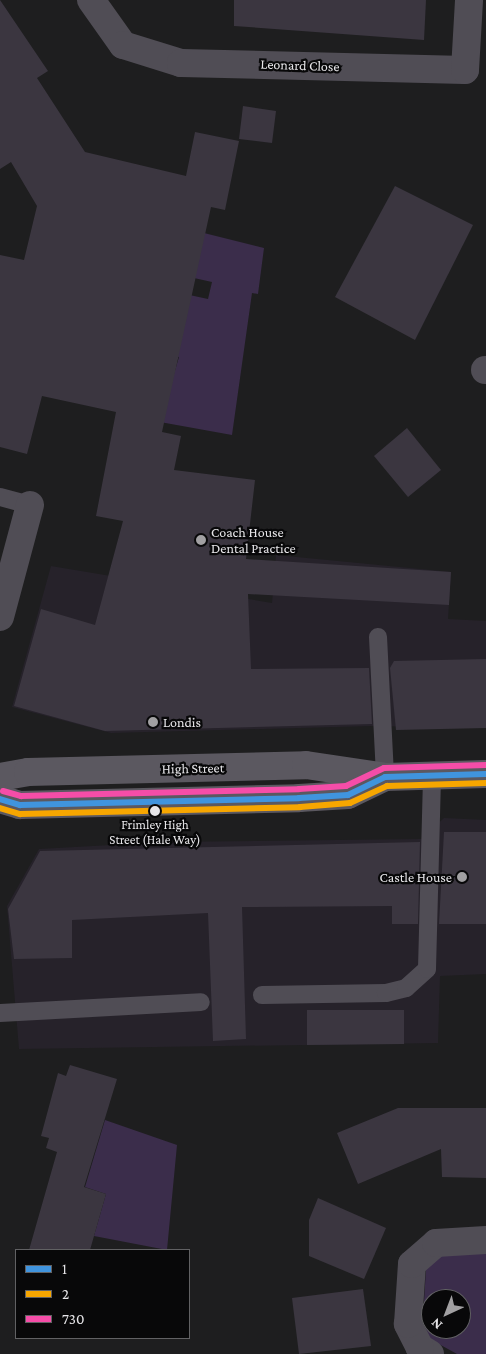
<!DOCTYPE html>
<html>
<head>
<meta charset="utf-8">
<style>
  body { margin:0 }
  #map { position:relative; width:486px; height:1354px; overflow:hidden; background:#1e1e1f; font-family:"Crimson Pro",serif }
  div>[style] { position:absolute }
  .built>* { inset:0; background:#26222a }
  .green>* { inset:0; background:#3b2d4b }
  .building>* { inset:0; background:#3b3640 }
  .lane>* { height:18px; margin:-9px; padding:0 9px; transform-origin:9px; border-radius:9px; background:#504d55 }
  .street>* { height:28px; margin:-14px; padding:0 14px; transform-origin:14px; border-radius:14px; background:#504d55 }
  .secondary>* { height:28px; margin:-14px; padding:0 14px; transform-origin:14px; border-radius:14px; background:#5b5860 }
  .bus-1>* { height:6px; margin:-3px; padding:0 3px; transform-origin:3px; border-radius:3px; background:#4094de }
  .bus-2>* { height:6px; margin:-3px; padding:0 3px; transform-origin:3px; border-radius:3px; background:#f7a600 }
  .bus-3>* { height:6px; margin:-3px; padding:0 3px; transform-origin:3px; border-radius:3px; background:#f54da8 }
  .dots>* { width:14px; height:14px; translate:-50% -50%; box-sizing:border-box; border:2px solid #080809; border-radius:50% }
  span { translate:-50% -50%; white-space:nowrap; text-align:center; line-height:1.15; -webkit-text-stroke:4.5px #080809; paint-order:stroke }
  .bus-label { font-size:13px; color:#e7e6e9 }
  .street-label { font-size:14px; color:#e7e6e9 }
  .poi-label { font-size:14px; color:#e7e6e9 }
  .left { translate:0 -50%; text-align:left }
  .right { translate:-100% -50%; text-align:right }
  .legend { position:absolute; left:15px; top:1249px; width:175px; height:90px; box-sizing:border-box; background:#080809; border:1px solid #616163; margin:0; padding:6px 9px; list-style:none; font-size:15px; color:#e7e6e9 }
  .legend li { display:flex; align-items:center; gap:10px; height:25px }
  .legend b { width:25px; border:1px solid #616163 }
  .north { position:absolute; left:421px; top:1289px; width:50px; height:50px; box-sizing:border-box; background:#080809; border:1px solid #616163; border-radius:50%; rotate:223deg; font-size:14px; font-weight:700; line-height:20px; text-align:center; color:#e7e6e9 }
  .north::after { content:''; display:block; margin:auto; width:18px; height:22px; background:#a1a0a2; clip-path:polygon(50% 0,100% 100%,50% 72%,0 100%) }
</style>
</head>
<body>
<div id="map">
  <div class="built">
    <i style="clip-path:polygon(276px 555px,451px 572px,448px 619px,486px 621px,486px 728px,372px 726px,111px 733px,12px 707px,51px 566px,272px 603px)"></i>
    <i style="clip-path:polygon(444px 818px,486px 820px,486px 974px,440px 976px,438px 1043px,19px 1049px,7px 906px,39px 849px,165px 842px,421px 839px)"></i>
  </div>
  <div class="green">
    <i style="clip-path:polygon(204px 233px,264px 248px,258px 294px,252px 293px,232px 435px,160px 422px,179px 357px,158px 352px,171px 291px,208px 299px,212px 282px,194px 278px)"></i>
    <i style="clip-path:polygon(105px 1120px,177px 1145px,167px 1250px,94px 1236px,106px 1194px,85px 1187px)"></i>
    <i style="clip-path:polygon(evenodd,486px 1247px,486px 1354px,457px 1354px,428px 1338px,423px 1318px,426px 1269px,436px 1257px,486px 1247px,431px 1299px,461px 1299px,461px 1329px,431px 1329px,431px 1299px)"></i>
  </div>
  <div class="building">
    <i style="clip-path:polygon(0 0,48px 71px,37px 78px,85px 152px,186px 176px,195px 132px,239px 141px,225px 210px,211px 207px,162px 432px,181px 436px,174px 470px,255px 480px,246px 559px,451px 572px,449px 605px,248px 594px,251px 669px,369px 668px,372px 724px,105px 731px,14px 706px,41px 609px,95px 625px,123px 521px,96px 516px,116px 412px,42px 396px,27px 454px,0 447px,0 255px,24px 260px,37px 206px,11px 162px,0 169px)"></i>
    <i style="clip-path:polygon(234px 0,426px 0,424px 40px,234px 26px)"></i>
    <i style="clip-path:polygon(243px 106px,276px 111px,272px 143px,239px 139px)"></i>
    <i style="clip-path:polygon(395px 186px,473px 225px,415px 340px,335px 297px)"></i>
    <i style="clip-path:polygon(407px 428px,441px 470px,408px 497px,374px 456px)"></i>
    <i style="clip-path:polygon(486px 659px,486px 728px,396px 730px,390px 668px,394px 661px)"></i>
    <i style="clip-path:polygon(444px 832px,486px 832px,486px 924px,439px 924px)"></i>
    <i style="clip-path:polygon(420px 842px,418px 924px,392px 924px,392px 906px,242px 907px,246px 1039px,213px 1041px,208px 913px,72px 920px,72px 958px,14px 959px,8px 909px,40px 851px)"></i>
    <i style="clip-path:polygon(307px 1010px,404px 1010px,404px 1044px,307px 1045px)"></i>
    <i style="clip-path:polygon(70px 1065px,117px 1079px,84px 1187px,106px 1194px,90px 1250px,29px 1250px,57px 1152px,46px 1148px,49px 1138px,41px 1136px,58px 1073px,66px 1076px)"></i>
    <i style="clip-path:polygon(398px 1108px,486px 1108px,486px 1178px,442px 1177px,441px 1149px,358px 1184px,337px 1133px)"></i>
    <i style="clip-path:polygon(318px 1198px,386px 1228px,364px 1279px,309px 1256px,309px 1220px)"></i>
    <i style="clip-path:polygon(363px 1289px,371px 1346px,299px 1354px,292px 1298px)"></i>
  </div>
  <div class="lane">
    <i style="left:0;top:497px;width:31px;rotate:15deg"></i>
    <i style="left:378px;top:637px;width:140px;rotate:87.1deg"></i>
    <i style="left:262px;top:995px;width:124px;rotate:-0.9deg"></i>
    <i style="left:386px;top:993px;width:21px;rotate:-14deg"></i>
    <i style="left:406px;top:988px;width:28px;rotate:-42deg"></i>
    <i style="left:427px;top:969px;width:193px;rotate:-88.5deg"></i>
    <i style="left:0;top:1013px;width:201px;rotate:-3.1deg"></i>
  </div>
  <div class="street">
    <i style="left:91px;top:0;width:55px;rotate:54.6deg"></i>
    <i style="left:123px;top:45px;width:61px;rotate:17.2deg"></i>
    <i style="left:181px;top:63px;width:284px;rotate:1.4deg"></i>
    <i style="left:465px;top:70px;width:70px;rotate:-86.7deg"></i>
    <i style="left:485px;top:370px;width:1px"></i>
    <i style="left:0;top:617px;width:116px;rotate:-75deg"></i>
    <i style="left:430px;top:1354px;width:12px;rotate:-149deg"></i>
    <i style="left:420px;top:1348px;width:27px;rotate:-117deg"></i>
    <i style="left:408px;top:1324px;width:60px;rotate:-86.2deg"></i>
    <i style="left:412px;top:1264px;width:32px;rotate:-41deg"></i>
    <i style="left:436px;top:1243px;width:50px;rotate:-3.4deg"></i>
  </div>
  <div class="secondary">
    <i style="left:0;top:777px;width:28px;rotate:-10deg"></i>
    <i style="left:28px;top:772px;width:278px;rotate:-1.4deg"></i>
    <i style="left:306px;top:765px;width:80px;rotate:8.6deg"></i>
    <i style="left:385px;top:777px;width:101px;rotate:-1.7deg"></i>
    <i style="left:0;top:799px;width:21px;rotate:17deg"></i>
    <i style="left:20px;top:805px;width:279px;rotate:-1.4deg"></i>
    <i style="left:299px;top:798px;width:49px;rotate:-3.5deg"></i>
    <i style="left:348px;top:795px;width:41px;rotate:-25.9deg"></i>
  </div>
  <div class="bus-1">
    <i style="left:0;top:799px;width:21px;rotate:17deg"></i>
    <i style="left:20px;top:805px;width:279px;rotate:-1.4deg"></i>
    <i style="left:299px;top:798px;width:49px;rotate:-3.5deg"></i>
    <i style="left:348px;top:795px;width:41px;rotate:-25.9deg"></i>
    <i style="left:385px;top:777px;width:101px;rotate:-1.7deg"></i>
  </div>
  <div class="bus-2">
    <i style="left:0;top:808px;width:21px;rotate:17deg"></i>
    <i style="left:20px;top:814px;width:280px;rotate:-1.4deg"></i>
    <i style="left:300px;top:807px;width:50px;rotate:-4.6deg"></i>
    <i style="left:350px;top:803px;width:41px;rotate:-24.7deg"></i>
    <i style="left:387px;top:786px;width:99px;rotate:-1.7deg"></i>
  </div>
  <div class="bus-3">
    <i style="left:3px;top:791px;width:19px;rotate:16deg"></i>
    <i style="left:21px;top:796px;width:278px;rotate:-1.4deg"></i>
    <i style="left:299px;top:789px;width:47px;rotate:-3.7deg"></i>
    <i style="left:346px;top:786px;width:42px;rotate:-25.3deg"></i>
    <i style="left:384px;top:768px;width:102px;rotate:-1.7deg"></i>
  </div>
  <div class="dots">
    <i style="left:201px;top:540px;background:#a1a0a2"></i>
    <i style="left:153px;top:722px;background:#a1a0a2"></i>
    <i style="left:155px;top:811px;background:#e7e6e9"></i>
    <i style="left:462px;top:877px;background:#a1a0a2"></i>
  </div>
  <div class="bus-label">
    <span style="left:155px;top:833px">Frimley High<br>Street (Hale Way)</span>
  </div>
  <div class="street-label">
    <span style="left:300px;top:65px;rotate:2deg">Leonard Close</span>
    <span style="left:193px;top:768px;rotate:-1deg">High Street</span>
  </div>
  <div class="poi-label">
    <span class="left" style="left:211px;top:540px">Coach House<br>Dental Practice</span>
    <span class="left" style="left:163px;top:722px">Londis</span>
    <span class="right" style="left:452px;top:877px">Castle House</span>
  </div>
  <ul class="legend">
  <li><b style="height:6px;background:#4094de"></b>1</li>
  <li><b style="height:6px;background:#f7a600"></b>2</li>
  <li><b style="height:6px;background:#f54da8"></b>730</li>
  </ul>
  <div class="north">N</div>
</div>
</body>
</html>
